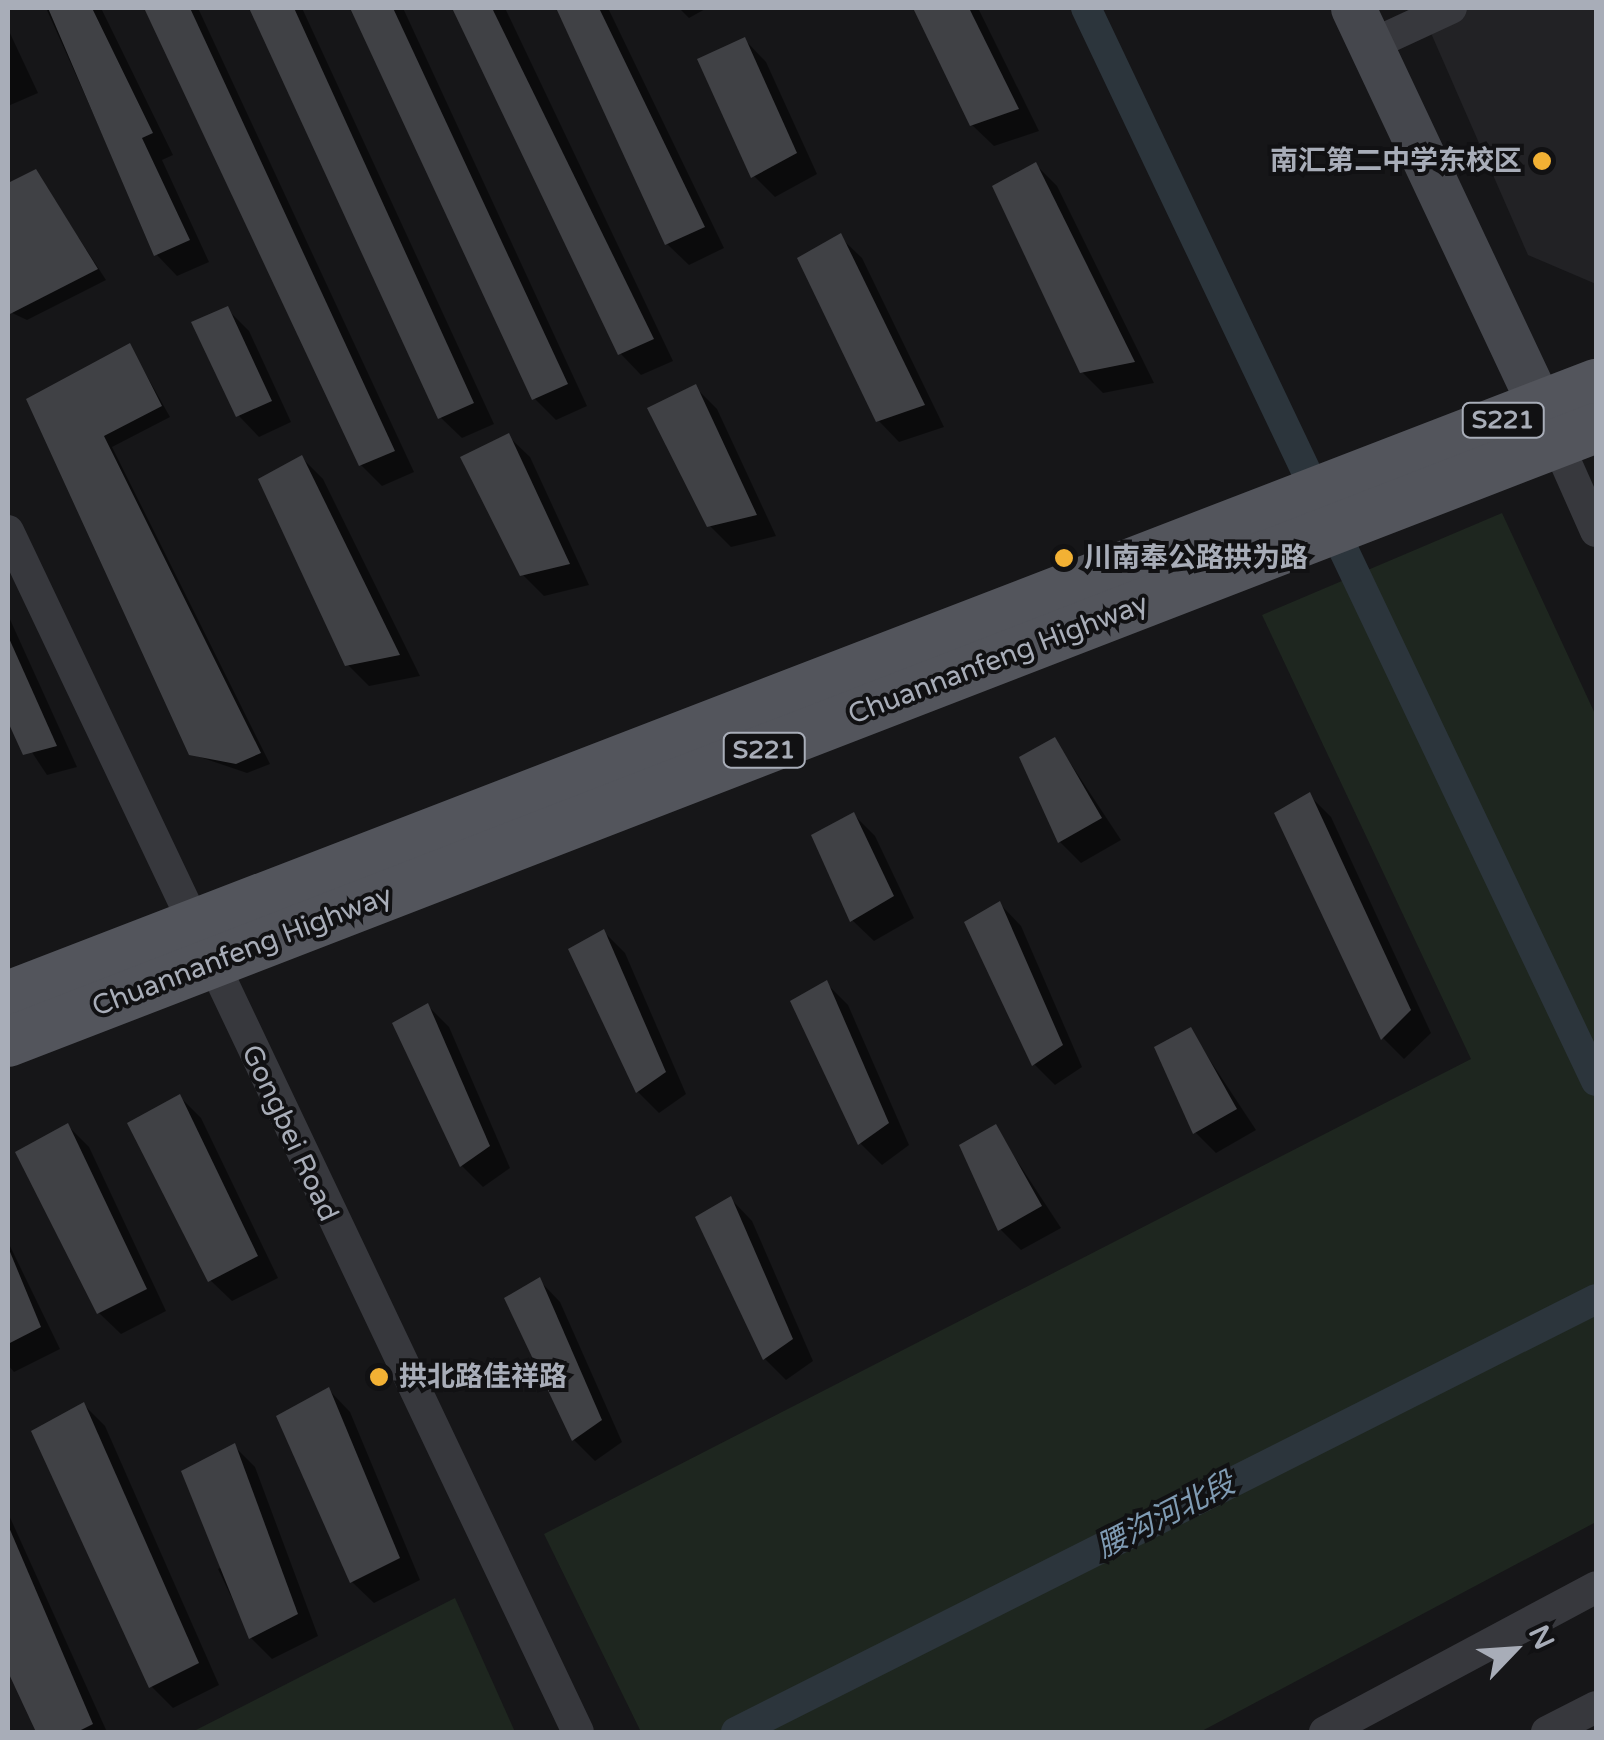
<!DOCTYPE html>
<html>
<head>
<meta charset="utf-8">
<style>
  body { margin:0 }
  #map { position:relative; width:1604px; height:1740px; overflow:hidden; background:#161618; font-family:"Varela Round","Noto Sans SC",sans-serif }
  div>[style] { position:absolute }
  .built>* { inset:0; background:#222225 }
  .green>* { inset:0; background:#1e261f }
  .shadow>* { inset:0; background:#0007 }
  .canal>* { height:30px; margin:-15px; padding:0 15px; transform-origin:15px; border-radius:15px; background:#2c353c }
  .building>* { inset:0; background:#404145 }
  .street>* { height:32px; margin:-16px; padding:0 16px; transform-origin:16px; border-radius:16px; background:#37383d }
  .secondary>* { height:45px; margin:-22.5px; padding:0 22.5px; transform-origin:22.5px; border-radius:22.5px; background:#45474d }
  .primary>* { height:50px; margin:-25px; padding:0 25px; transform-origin:25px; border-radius:25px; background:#53555c }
  .dots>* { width:28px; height:28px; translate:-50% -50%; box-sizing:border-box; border:5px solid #111113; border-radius:50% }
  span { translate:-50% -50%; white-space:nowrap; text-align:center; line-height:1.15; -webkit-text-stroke:8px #111113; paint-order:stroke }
  .shield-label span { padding:2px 8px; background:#111113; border:2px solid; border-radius:8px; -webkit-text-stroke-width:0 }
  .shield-label { font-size:25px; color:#a8adb8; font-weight:700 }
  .poi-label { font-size:28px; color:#a8adb8; font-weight:700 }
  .right { translate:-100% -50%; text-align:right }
  .left { translate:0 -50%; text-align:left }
  .street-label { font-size:28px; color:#a8adb8 }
  .water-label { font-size:30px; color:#7f9bb3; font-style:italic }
  .frame { position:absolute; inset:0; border:10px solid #a8adb8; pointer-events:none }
  .north { position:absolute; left:1464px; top:1600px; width:100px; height:100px; -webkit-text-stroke:8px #111113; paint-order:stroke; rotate:65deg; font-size:28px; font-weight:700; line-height:40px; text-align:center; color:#a8adb8 }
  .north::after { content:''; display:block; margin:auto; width:35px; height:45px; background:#a8adb8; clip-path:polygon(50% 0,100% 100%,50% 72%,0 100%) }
</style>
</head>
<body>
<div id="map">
  <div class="built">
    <i style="clip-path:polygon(1420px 8px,1596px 8px,1596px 284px,1528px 255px)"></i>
  </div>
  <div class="green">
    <i style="clip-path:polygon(1502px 513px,1596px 716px,1596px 1522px,1200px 1732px,641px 1732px,544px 1534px,1471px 1059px,1262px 615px)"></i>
    <i style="clip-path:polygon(455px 1598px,515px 1732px,192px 1732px)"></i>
  </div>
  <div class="shadow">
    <i style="clip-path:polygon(46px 8px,101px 8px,173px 155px,162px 160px,209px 262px,177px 276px,156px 254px)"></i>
    <i style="clip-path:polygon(148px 8px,198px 8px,414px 472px,382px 486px,361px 465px)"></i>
    <i style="clip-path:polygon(252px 8px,302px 8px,494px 424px,462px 438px,440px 417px)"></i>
    <i style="clip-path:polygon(352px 8px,403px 8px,587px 406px,556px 420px,534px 398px)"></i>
    <i style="clip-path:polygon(455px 8px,505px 8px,673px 361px,641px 375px,620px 353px)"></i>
    <i style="clip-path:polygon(556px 8px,608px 8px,724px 248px,689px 265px,667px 244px)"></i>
    <i style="clip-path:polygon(679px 8px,707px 8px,689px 18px)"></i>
    <i style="clip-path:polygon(916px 8px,978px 8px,1039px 131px,994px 146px,972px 125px)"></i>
    <i style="clip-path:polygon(8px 29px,38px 93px,8px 106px)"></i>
    <i style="clip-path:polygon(745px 40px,766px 62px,817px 174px,775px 197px,754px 176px)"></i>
    <i style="clip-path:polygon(1036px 165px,1057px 186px,1154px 383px,1103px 393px,1082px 372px)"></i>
    <i style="clip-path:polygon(36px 172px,106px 280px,27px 320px,8px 311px,8px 186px)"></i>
    <i style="clip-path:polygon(840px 237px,862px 258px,944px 427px,899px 442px,878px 420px)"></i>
    <i style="clip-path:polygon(227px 309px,249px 331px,291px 422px,259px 437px,238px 415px)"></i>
    <i style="clip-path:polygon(130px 346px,170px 417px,112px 447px,270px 764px,247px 773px,191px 754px,30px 400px)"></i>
    <i style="clip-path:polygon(695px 387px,717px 409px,776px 536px,731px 547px,709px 525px)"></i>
    <i style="clip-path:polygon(508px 436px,530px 457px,589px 585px,544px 596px,522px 574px)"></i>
    <i style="clip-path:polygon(302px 458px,323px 479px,420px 676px,369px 686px,348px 665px)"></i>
    <i style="clip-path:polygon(8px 615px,77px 767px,47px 775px,8px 716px)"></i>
    <i style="clip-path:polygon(1055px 740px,1121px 840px,1081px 863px,1060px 842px,1022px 758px)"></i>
    <i style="clip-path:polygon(1310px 796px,1331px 817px,1431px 1033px,1404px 1059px,1383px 1038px,1277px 814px)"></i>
    <i style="clip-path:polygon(854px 815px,875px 836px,914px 918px,874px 941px,852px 920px)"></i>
    <i style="clip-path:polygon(1000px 904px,1021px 926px,1082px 1067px,1055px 1085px,1034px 1064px)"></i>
    <i style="clip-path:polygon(604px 932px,625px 953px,686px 1094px,659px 1113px,638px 1092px)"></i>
    <i style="clip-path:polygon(827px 984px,848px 1005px,909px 1145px,882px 1165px,861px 1144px,794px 1002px)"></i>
    <i style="clip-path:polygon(428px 1006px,449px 1027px,510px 1168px,483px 1187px,462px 1166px)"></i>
    <i style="clip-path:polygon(1190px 1030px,1256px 1130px,1216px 1153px,1195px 1132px)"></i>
    <i style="clip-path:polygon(180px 1097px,201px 1118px,278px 1278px,232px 1301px,210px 1280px)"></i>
    <i style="clip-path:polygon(68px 1126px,89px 1147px,166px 1311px,121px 1334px,99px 1313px)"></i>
    <i style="clip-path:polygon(995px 1127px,1061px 1228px,1021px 1250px,1000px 1229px)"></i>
    <i style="clip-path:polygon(731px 1199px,752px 1221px,813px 1361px,786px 1380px,765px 1359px,698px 1218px)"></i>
    <i style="clip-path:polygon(8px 1242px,60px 1349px,14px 1372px,8px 1365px)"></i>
    <i style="clip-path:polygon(539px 1280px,560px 1302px,622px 1442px,595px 1461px,574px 1440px,507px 1299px)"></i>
    <i style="clip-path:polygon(329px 1390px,350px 1412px,420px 1580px,374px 1603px,352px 1582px)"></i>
    <i style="clip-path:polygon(84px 1405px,105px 1426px,219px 1685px,173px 1708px,152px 1687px,35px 1432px)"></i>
    <i style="clip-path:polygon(234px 1446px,255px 1467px,318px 1636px,272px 1659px,251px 1638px,218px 1569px,227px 1564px)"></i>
    <i style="clip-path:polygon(8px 1513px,107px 1732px,38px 1732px,8px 1667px)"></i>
  </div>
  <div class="canal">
    <i style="left:1086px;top:8px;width:1188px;rotate:64.58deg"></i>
    <i style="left:736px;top:1732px;width:963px;rotate:-26.72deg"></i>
  </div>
  <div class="building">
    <i style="clip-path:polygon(48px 8px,92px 8px,153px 133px,142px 138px,190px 240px,154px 256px)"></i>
    <i style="clip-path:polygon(144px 8px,190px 8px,395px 451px,359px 466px)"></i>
    <i style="clip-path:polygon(249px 8px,294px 8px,474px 403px,438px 419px)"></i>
    <i style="clip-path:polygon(350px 8px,393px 8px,568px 384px,532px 400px)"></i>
    <i style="clip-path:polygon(452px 8px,492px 8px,654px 339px,618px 355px)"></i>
    <i style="clip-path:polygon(556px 8px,599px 8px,705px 227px,665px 245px)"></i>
    <i style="clip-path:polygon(913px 8px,969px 8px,1019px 109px,970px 126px)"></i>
    <i style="clip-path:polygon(745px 37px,797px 153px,751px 178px,697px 59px)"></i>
    <i style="clip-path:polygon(1036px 162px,1135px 362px,1080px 373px,992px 186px)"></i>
    <i style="clip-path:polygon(36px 169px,98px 269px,8px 315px,8px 183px)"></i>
    <i style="clip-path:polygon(841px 233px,925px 405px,876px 422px,797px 258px)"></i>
    <i style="clip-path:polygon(228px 306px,272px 401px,236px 417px,191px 322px)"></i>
    <i style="clip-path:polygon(130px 343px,162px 406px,104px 436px,261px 753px,236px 764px,189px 755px,26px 399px)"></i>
    <i style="clip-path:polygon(696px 384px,757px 515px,707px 527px,647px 408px)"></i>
    <i style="clip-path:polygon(509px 433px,570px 564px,520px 576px,460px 457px)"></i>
    <i style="clip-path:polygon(302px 455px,400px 655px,345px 666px,258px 479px)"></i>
    <i style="clip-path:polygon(8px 636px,57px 746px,23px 755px,8px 722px)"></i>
    <i style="clip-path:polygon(1055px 737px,1102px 818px,1058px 843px,1019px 757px)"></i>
    <i style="clip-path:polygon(1310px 792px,1411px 1010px,1381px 1040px,1274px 813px)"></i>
    <i style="clip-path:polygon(854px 812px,894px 896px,850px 922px,811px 835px)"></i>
    <i style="clip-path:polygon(1000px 901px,1063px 1045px,1032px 1066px,964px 922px)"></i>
    <i style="clip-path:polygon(604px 929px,666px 1072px,636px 1093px,568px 949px)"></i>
    <i style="clip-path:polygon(827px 980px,889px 1123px,858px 1145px,790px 1001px)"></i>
    <i style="clip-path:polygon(428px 1003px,490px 1146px,460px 1167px,392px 1023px)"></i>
    <i style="clip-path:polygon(1191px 1027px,1237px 1109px,1193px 1134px,1154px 1047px)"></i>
    <i style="clip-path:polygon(180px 1094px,258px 1256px,208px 1282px,127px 1123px)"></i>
    <i style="clip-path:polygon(68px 1123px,147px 1289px,97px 1314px,15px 1152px)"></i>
    <i style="clip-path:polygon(996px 1124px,1042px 1206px,998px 1231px,959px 1145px)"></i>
    <i style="clip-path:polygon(731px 1196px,793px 1339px,763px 1360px,695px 1217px)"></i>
    <i style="clip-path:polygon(8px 1247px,41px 1327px,8px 1344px)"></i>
    <i style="clip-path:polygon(540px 1277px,602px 1420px,572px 1441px,504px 1298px)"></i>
    <i style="clip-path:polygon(329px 1387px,400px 1558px,350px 1583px,276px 1416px)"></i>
    <i style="clip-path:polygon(84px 1402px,199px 1663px,149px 1688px,31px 1431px)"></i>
    <i style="clip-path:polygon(235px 1443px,298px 1614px,249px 1639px,181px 1471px)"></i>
    <i style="clip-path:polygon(8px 1525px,93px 1724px,77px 1732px,36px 1732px,8px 1672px)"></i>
  </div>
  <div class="street">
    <i style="left:1371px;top:45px;width:88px;rotate:-24.8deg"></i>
    <i style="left:1549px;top:425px;width:116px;rotate:66.1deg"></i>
    <i style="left:8px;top:531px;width:1329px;rotate:64.61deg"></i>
    <i style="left:1325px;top:1732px;width:307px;rotate:-28.1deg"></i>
    <i style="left:1547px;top:1732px;width:55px;rotate:-27deg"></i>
  </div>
  <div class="secondary">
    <i style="left:1353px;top:8px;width:440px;rotate:64.8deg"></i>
  </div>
  <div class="primary">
    <i style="left:8px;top:996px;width:1702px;rotate:-21.08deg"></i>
    <i style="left:8px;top:1042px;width:1703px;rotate:-21.14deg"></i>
  </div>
  <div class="dots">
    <i style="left:1542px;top:161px;background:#f2b134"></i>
    <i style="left:1064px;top:558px;background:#f2b134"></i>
    <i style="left:379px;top:1377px;background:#f2b134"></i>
  </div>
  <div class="shield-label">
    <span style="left:1503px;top:420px">S221</span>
    <span style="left:764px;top:750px">S221</span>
  </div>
  <div class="poi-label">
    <span class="right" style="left:1522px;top:161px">南汇第二中学东校区</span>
    <span class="left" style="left:1084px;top:558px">川南奉公路拱为路</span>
    <span class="left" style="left:399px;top:1377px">拱北路佳祥路</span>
  </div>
  <div class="street-label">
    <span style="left:998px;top:659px;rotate:-21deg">Chuannanfeng Highway</span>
    <span style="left:242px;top:951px;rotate:-21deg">Chuannanfeng Highway</span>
    <span style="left:290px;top:1133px;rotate:65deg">Gongbei Road</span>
  </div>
  <div class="water-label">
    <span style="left:1166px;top:1516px;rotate:-27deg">腰沟河北段</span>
  </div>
  <div class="frame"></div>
  <div class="north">N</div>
</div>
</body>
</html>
